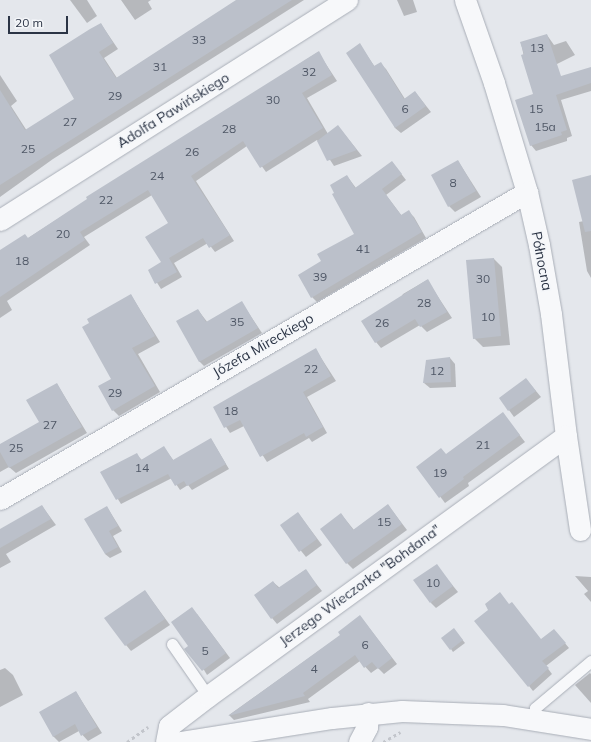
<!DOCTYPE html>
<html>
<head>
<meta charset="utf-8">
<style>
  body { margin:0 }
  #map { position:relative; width:591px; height:742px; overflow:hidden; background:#e4e7ec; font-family:Mulish,sans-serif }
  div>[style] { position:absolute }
  .shadow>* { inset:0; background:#0003 }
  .building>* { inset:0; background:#bbc0ca }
  .path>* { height:2.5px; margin-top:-1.25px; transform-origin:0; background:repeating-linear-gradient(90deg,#c2c5cb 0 3px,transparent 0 6px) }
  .roads { filter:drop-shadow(0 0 1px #a9aeb7) drop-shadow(0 0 1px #a9aeb7) }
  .service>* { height:11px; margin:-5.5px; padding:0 5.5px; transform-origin:5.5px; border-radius:5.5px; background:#f7f8fa }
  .minor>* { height:21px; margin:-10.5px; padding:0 10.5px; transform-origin:10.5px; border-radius:10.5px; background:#f7f8fa }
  span { translate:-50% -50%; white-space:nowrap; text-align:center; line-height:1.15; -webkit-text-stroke:3.5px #f4f6f9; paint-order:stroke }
  .number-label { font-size:12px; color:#4f5766 }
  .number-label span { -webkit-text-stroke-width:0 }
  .street-label { font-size:14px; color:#2b3445 }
  .scale { position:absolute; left:8px; top:16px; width:60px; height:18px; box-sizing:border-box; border:2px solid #2b3445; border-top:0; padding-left:5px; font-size:12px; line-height:14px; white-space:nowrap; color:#2b3445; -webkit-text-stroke:3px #f4f6f9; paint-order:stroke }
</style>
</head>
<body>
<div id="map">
  <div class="shadow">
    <i style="clip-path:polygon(70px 0,87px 0,97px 16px,87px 23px)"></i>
    <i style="clip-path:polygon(121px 0,151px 0,148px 2px,152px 9px,135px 20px)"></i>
    <i style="clip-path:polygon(239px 0,304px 0,53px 159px,0 197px,0 75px,17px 101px,11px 106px,27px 131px,76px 99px,101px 24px,118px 49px,104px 58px,117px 78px)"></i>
    <i style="clip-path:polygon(397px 0,413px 0,417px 12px,404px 16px)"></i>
    <i style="clip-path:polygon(547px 35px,554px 45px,566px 41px,575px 55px,533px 76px,527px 71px,521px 43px)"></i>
    <i style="clip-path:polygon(360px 45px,375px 67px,380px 63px,386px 69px,405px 99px,415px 92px,431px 112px,401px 133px,395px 128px)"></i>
    <i style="clip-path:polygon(318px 52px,337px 81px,307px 98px,328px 134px,338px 126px,362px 156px,334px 166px,317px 140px,266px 172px,247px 146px,196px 181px,234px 241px,215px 252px,208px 243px,174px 263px,182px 277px,161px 289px,149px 270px,163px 263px,170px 223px,152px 195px,84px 237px,90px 245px,7px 301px,12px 310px,0 318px,0 256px)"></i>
    <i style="clip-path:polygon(591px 68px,591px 91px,561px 100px,572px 136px,567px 138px,567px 141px,536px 151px,531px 145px,535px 95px)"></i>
    <i style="clip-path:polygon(458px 161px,481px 197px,455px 212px,449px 206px)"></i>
    <i style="clip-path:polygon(392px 162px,406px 180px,386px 195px,402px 216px,409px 212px,414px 217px,426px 238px,317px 302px,312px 297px,323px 261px,356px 234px,347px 176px,356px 188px)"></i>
    <i style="clip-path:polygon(591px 176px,591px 278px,587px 271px,579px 222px,584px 221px)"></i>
    <i style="clip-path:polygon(494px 259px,502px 267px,510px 345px,483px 347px,474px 338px)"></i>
    <i style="clip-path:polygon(427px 280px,452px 318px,427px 332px,420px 325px,381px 348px,376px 342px,403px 294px)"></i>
    <i style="clip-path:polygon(131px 295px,160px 342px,138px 354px,160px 392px,119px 416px,113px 410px,112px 380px)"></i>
    <i style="clip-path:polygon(242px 303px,262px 333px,204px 366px,199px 361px,198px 310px,208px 323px)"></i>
    <i style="clip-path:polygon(316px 350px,336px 381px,307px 397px,327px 433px,312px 442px,309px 438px,267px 462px,244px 426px,230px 433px,214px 408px)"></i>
    <i style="clip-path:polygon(450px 358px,455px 364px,456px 387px,430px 388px,424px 383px)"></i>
    <i style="clip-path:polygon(526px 379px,541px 397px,514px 417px,500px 398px)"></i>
    <i style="clip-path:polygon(57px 384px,87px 433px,16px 473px,9px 467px,0 472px,0 445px,40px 423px)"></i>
    <i style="clip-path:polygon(503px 414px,525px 442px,468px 483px,469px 486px,445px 503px,418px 467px,447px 455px)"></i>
    <i style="clip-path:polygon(211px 439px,229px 469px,192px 490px,188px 485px,180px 490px,172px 478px,121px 504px,101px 472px,137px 455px,142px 460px,164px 448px,174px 461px)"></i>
    <i style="clip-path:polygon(388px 505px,407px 530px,353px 569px,347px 563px,341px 514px,354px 530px)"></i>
    <i style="clip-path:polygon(42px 506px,56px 525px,6px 554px,11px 562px,0 568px,0 530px)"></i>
    <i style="clip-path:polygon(107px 507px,122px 531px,113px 536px,122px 552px,110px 558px,105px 554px)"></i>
    <i style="clip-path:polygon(298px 513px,322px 545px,306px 557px,281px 526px)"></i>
    <i style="clip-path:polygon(436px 565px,458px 592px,436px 608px,431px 603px)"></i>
    <i style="clip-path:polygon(305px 570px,322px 591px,277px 624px,272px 618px,273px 582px,280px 588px)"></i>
    <i style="clip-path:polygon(575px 576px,591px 577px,591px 602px,584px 594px,588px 591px)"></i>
    <i style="clip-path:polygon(145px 591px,170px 625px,131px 651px,126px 645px)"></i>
    <i style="clip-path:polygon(197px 614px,230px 658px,207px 675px,190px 646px)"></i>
    <i style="clip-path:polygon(360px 616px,397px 664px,384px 674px,378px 668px,371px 673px,360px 661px,308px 699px,310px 702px,234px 720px,229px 715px,341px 635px)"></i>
    <i style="clip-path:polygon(554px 630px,569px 648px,546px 666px,552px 674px,533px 691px,529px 686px,541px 640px)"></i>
    <i style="clip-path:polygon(456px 632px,465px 643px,453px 652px,451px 649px)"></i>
    <i style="clip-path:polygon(5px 668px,13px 675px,23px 695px,0 707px,0 670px)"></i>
    <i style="clip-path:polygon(590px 673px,591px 674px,591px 703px,575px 685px)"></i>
    <i style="clip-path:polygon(76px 692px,102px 733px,88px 741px,79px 731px,59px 742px,53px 736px)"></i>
  </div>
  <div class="building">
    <i style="clip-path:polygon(236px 0,292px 0,0 185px,0 90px,25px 130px,74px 99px,49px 55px,90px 29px,101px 23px,113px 43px,99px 52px,116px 78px)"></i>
    <i style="clip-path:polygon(547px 34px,561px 76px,591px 67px,591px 83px,556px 95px,567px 130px,561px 132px,562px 135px,530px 146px,515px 100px,533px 94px,521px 55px,524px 54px,520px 42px)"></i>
    <i style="clip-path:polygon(360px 43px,374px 66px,381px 62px,404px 99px,415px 91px,426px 106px,395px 128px,346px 53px)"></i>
    <i style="clip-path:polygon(319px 51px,332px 75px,302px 93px,323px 128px,260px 168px,243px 141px,191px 176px,230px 235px,209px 248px,203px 238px,169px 258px,177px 272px,155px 284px,148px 270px,161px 262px,145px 237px,168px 223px,148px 190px,80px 232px,85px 240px,0 297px,0 250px,25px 234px,28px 238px,87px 199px,86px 197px)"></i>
    <i style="clip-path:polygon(338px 125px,357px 150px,327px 161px,317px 141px)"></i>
    <i style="clip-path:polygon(458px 160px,476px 191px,448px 207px,431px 175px)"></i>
    <i style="clip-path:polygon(392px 161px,402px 174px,382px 189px,401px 215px,409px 210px,422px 232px,311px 298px,298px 275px,321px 261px,317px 254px,354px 234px,332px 194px,334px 193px,330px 185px,347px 175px,355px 188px)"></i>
    <i style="clip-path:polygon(591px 175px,591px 231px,585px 232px,572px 180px)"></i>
    <i style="clip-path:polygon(494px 258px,501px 336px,473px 339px,466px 260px)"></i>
    <i style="clip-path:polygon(428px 279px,447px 312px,420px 327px,415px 319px,375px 343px,361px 321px)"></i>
    <i style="clip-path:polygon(131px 294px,155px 336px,132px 348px,155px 386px,112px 411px,98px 386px,111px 379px,82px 327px,89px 323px,87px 319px)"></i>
    <i style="clip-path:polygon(242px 301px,258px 328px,199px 362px,176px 321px,198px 309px,206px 322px)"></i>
    <i style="clip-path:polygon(316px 348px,331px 376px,303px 392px,323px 427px,306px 437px,304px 433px,260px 457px,240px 420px,224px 428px,213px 407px)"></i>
    <i style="clip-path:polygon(450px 357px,451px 382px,423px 383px,426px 360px)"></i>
    <i style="clip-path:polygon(526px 378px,536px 391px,508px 411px,499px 398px)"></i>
    <i style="clip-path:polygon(57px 383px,82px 427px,9px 468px,0 452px,0 444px,39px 422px,26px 400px)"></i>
    <i style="clip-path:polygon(503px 412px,520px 435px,463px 477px,464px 479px,439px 498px,416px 467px,441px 448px,446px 454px)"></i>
    <i style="clip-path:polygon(211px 438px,226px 464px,187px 486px,184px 481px,175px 486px,168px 474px,116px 500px,100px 472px,137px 453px,141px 460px,164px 446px,173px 460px)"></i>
    <i style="clip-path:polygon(388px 504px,402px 524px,346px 564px,320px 529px,341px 513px,353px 530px)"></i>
    <i style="clip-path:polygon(42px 505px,51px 519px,0 548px,0 529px)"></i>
    <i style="clip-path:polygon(107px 506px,118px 526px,109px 531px,118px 547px,105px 554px,84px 519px)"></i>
    <i style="clip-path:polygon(298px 512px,317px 539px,299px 552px,280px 525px)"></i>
    <i style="clip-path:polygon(437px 564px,453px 586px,430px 603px,413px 580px)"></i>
    <i style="clip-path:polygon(306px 569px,317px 585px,271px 619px,254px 595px,273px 581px,278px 588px)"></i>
    <i style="clip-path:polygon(145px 590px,165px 619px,125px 646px,104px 618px)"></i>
    <i style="clip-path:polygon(500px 592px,509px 604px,512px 602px,541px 639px,554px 629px,566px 643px,542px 661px,549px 668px,528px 687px,474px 621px,488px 610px,485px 604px)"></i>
    <i style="clip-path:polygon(192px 607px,226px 653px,202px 671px,184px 649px,188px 646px,171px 622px)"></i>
    <i style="clip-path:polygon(360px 615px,392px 658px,378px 669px,372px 662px,364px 668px,355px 655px,303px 693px,305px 696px,228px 716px,340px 635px,338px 632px)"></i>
    <i style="clip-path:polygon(454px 628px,463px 640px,450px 650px,441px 638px)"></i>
    <i style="clip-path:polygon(76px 691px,97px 727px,81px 736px,75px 724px,53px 737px,39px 712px)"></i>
  </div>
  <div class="path">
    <i style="left:127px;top:742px;width:26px;rotate:-36deg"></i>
    <i style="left:383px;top:742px;width:20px;rotate:-30deg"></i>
  </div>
  <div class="roads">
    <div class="service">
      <i style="left:172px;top:644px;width:63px;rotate:55.3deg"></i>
      <i style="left:534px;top:719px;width:11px;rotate:-85deg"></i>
      <i style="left:535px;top:708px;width:73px;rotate:-40deg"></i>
    </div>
    <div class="minor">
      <i style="left:465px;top:0;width:88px;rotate:70.7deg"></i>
      <i style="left:494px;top:83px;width:114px;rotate:73.2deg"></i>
      <i style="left:527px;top:192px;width:54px;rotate:77.2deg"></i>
      <i style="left:539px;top:245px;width:70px;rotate:80.1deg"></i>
      <i style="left:551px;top:314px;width:123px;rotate:83deg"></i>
      <i style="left:566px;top:436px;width:95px;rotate:81.5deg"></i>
      <i style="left:0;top:220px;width:411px;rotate:-32.4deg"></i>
      <i style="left:0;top:499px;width:610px;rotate:-30.22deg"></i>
      <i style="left:166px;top:742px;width:16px;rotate:-79deg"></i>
      <i style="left:169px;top:726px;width:49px;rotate:-37.6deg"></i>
      <i style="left:208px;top:696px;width:442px;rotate:-36deg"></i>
      <i style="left:180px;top:742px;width:154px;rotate:-9deg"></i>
      <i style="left:332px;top:718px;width:70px;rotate:-5.7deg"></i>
      <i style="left:402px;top:711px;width:101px;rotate:2.3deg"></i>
      <i style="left:503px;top:715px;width:89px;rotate:9deg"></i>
      <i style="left:359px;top:742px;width:17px;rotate:-62deg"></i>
      <i style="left:367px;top:727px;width:14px;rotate:-86deg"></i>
    </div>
  </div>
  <div class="number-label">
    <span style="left:199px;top:40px">33</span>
    <span style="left:537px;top:48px">13</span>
    <span style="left:160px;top:67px">31</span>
    <span style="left:309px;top:72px">32</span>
    <span style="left:115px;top:96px">29</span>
    <span style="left:273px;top:100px">30</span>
    <span style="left:405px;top:109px">6</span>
    <span style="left:536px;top:109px">15</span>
    <span style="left:70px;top:122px">27</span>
    <span style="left:545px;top:127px">15a</span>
    <span style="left:229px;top:129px">28</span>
    <span style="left:28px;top:149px">25</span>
    <span style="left:192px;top:152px">26</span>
    <span style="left:157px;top:176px">24</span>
    <span style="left:453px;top:183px">8</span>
    <span style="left:106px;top:200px">22</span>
    <span style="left:63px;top:234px">20</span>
    <span style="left:363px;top:249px">41</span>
    <span style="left:22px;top:261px">18</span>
    <span style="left:320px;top:277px">39</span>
    <span style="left:483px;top:279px">30</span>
    <span style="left:424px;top:303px">28</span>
    <span style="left:488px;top:317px">10</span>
    <span style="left:237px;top:322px">35</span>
    <span style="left:382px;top:323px">26</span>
    <span style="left:311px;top:369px">22</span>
    <span style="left:437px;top:371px">12</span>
    <span style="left:115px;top:393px">29</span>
    <span style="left:231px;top:411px">18</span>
    <span style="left:50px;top:425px">27</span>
    <span style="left:483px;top:445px">21</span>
    <span style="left:16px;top:448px">25</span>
    <span style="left:142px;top:468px">14</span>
    <span style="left:440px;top:473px">19</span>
    <span style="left:384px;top:522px">15</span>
    <span style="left:433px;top:583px">10</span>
    <span style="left:365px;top:645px">6</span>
    <span style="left:205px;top:651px">5</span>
    <span style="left:314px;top:669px">4</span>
  </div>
  <div class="street-label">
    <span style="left:173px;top:110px;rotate:-32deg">Adolfa Pawińskiego</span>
    <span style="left:542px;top:261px;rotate:79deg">Północna</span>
    <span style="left:263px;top:345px;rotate:-30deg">Józefa Mireckiego</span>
    <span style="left:360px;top:585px;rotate:-36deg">Jerzego Wieczorka "Bohdana"</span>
  </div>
  <div class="scale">20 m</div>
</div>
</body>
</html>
